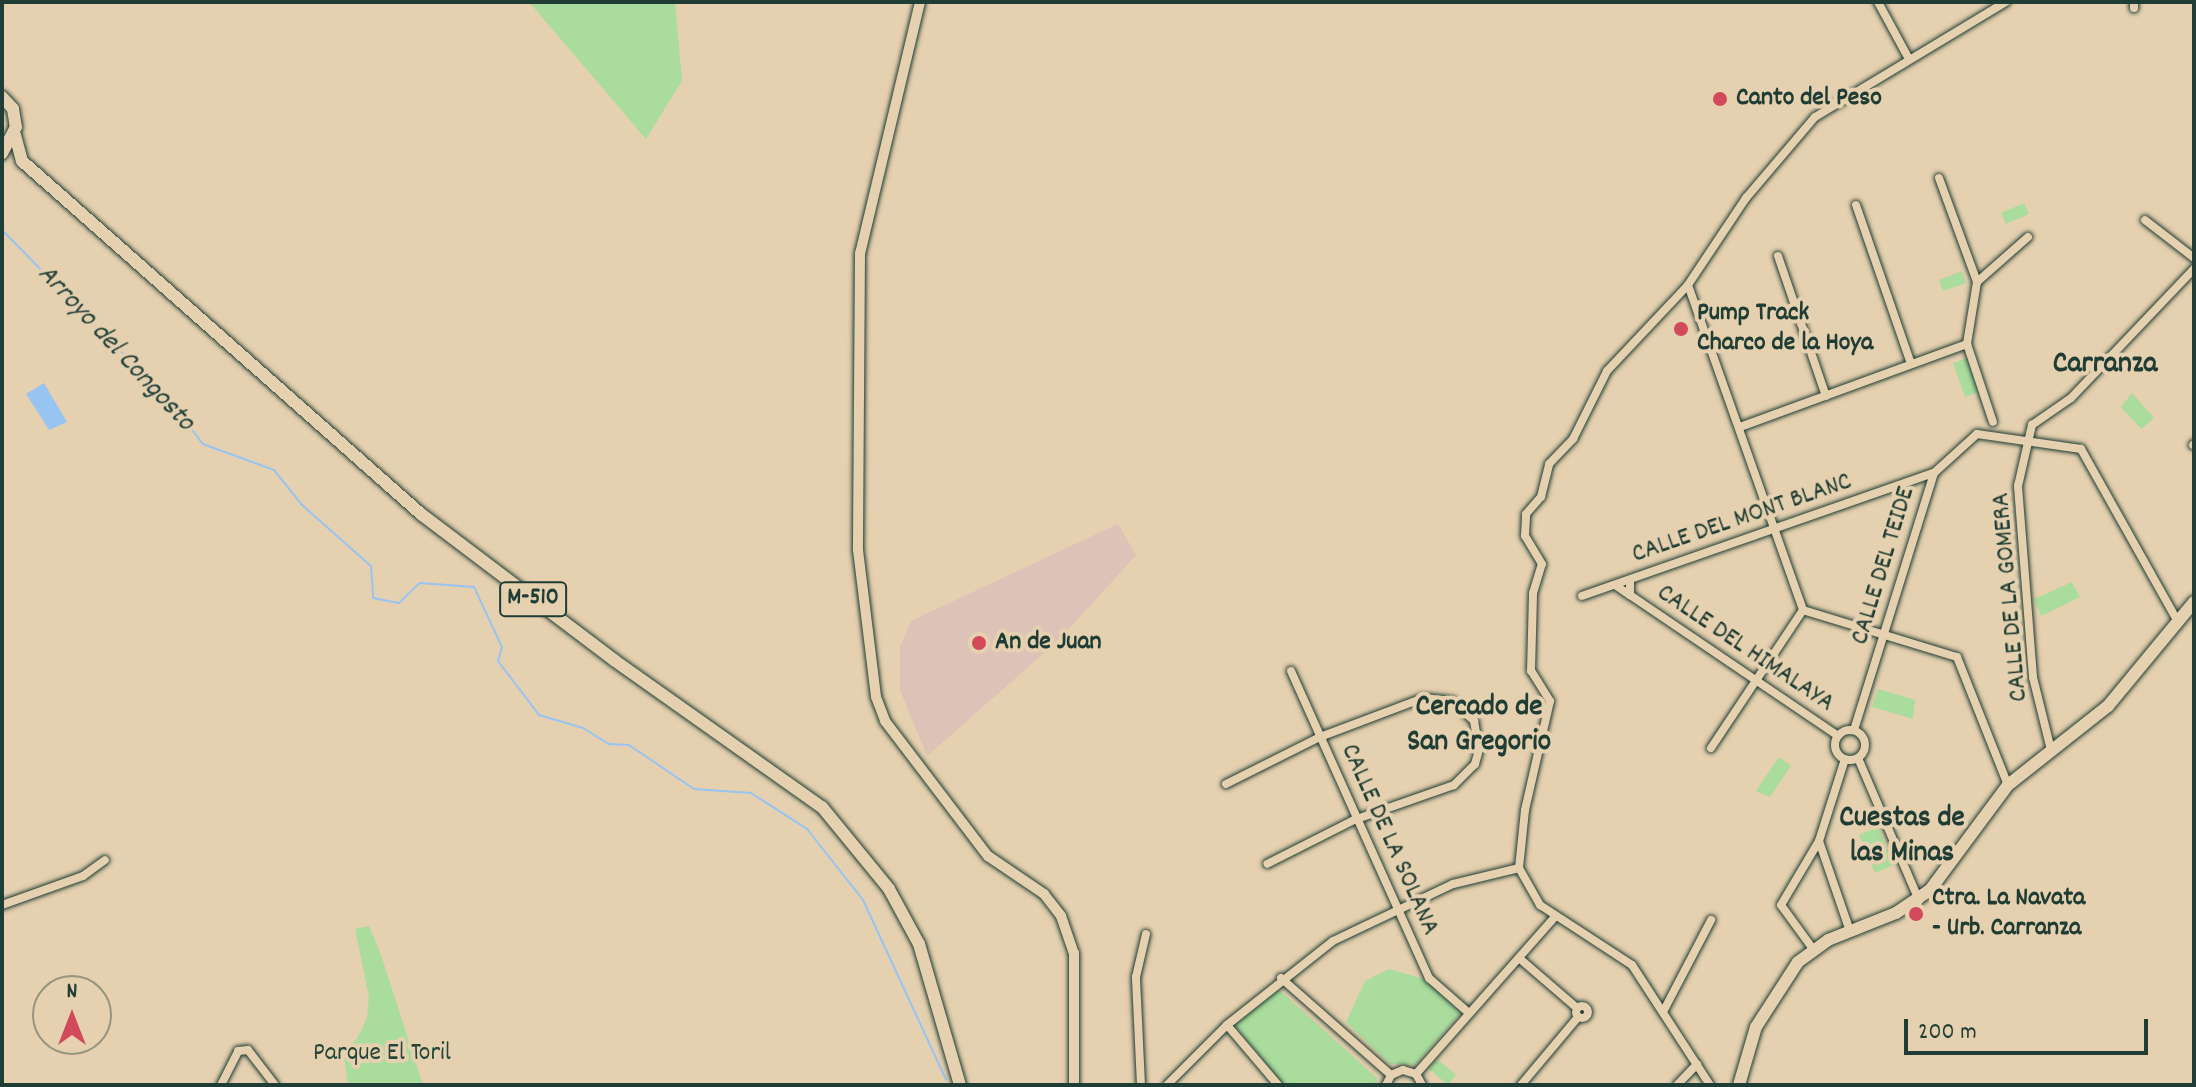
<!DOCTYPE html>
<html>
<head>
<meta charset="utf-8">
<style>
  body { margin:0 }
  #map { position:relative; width:2196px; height:1087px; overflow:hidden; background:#e5d0af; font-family:Dekko,sans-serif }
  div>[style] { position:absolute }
  .built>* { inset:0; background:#ddc2b7 }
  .green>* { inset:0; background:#aadc9d }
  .water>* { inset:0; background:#98c4f2 }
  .stream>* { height:2px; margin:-1px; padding:0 1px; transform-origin:1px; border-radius:1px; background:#98c4f2 }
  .roads { filter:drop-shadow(0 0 2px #1f3d34) drop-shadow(0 0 2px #1f3d34) }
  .minor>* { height:8px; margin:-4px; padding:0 4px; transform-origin:4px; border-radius:4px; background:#e5d0af }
  .minor>.ring { margin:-4px; padding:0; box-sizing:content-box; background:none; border:8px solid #e5d0af; border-radius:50% }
  .tertiary>* { height:10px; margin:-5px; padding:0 5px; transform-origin:5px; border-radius:5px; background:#e5d0af }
  .secondary>* { height:12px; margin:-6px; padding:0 6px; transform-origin:6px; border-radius:6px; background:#e5d0af }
  .primary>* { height:12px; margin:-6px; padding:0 6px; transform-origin:6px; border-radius:6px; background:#e5d0af }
  .dots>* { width:22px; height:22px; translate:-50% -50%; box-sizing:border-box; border:4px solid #e5d0af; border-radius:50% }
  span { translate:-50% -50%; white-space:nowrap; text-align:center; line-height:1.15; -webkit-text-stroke:8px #e5d0af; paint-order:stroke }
  .shield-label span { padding:2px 6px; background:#e5d0af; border:2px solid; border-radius:6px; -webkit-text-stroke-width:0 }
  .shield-label { font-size:24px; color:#1f3d34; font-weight:700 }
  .poi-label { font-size:26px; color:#1f3d34; font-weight:700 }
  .left { translate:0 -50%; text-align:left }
  .street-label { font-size:26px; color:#1f3d34 }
  .park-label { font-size:26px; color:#264539 }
  .water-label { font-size:28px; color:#25443e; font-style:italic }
  .quarter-label { font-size:30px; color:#1f3d34; font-weight:700 }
  .frame { position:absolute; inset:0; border:4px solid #1f3d34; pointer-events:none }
  .north { position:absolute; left:32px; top:975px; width:80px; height:80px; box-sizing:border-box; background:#e5d0af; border:2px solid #96957e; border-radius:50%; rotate:0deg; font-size:22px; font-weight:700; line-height:32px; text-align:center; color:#1f3d34 }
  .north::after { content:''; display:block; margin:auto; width:28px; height:36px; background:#d1495b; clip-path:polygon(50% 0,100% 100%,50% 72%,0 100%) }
  .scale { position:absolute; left:1904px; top:1019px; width:244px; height:36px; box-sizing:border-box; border:4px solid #1f3d34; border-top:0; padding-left:10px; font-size:24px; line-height:28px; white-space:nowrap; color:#1f3d34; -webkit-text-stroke:6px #e5d0af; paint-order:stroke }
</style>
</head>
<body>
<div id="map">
  <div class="built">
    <i style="clip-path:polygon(1118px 524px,1136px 555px,1060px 639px,927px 756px,900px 690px,900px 647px,911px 621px)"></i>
  </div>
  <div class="green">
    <i style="clip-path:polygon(529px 2px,675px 2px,682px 81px,646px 139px)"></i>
    <i style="clip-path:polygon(2024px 203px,2029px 214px,2006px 224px,2001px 213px)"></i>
    <i style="clip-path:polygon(1962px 271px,1966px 283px,1943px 291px,1939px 280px)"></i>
    <i style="clip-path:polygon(1967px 358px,1979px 392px,1965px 397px,1953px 363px)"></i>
    <i style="clip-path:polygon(2132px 393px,2154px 418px,2141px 429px,2121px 407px)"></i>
    <i style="clip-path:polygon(2072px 582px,2080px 597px,2041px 616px,2034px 599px)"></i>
    <i style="clip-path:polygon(1878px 689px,1915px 700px,1913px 719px,1872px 707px)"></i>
    <i style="clip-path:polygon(1779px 757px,1791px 766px,1770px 797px,1756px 791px)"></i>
    <i style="clip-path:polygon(1878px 827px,1894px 865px,1875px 873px,1859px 835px)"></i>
    <i style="clip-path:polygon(369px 926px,381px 955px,423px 1085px,348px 1085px,343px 1050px,357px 1039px,367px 1018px,369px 997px,355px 929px)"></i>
    <i style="clip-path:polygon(1389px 969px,1424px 979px,1461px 1013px,1415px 1065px,1390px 1064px,1346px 1022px,1365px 981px)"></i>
    <i style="clip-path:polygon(1277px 988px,1377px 1078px,1378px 1085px,1283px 1085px,1235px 1026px)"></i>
    <i style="clip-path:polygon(1437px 1059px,1456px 1075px,1448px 1085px,1429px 1069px)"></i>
  </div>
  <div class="water">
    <i style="clip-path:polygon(44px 383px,67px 422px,49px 430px,26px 394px)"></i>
  </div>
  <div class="stream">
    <i style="left:2px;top:230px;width:238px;rotate:45.5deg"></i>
    <i style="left:169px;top:400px;width:56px;rotate:52.3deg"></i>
    <i style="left:203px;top:444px;width:76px;rotate:20.1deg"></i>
    <i style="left:274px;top:470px;width:45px;rotate:51.3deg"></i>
    <i style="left:302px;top:505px;width:92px;rotate:41.5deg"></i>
    <i style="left:371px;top:566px;width:32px;rotate:86deg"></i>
    <i style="left:373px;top:598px;width:26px;rotate:11deg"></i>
    <i style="left:399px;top:603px;width:29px;rotate:-44deg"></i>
    <i style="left:420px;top:583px;width:54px;rotate:4.2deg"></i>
    <i style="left:474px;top:587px;width:66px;rotate:65deg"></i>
    <i style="left:502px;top:647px;width:15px;rotate:106deg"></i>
    <i style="left:498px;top:661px;width:68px;rotate:52.8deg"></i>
    <i style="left:539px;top:715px;width:46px;rotate:16.5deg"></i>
    <i style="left:583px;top:728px;width:31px;rotate:32deg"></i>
    <i style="left:609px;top:744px;width:20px;rotate:3deg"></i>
    <i style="left:629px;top:745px;width:78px;rotate:34.1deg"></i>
    <i style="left:694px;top:789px;width:57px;rotate:4deg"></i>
    <i style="left:751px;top:793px;width:67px;rotate:32.7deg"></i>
    <i style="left:807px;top:829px;width:90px;rotate:51.7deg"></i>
    <i style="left:863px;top:900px;width:198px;rotate:65.2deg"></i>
  </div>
  <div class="roads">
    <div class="minor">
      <i style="left:1878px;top:2px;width:65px;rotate:61.5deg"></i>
      <i style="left:2134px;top:2px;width:6px;rotate:90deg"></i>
      <i style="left:1939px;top:178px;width:111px;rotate:69.9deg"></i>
      <i style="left:1977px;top:282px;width:63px;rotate:99.2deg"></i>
      <i style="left:1967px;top:344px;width:82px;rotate:71.6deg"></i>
      <i style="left:1856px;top:205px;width:168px;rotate:70.9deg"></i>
      <i style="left:2145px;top:220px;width:62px;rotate:37.8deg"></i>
      <i style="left:1778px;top:256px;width:148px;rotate:71.1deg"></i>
      <i style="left:1977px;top:282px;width:68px;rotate:-41.4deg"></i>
      <i style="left:1688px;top:285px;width:345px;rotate:70.5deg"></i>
      <i style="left:1803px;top:610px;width:166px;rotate:123.7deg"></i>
      <i style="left:1740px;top:427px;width:242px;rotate:-20.1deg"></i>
      <i style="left:2193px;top:445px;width:1px;rotate:-45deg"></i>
      <i style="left:1615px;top:585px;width:18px;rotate:34deg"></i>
      <i style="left:1630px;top:595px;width:15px;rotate:-90deg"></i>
      <i style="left:1630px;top:595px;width:251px;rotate:34.1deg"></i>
      <i style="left:1582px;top:596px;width:373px;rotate:-19.3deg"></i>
      <i style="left:1803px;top:610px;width:161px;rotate:17deg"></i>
      <i style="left:1957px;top:657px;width:138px;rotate:68.3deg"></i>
      <i style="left:1291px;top:671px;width:337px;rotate:65.8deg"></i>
      <i style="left:1429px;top:978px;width:53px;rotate:41.2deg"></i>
      <i style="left:1854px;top:730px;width:269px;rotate:-72.7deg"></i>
      <i style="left:1934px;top:473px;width:58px;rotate:-42.2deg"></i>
      <i style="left:1977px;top:434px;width:105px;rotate:8.2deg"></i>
      <i style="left:2081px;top:449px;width:198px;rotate:60.7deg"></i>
      <i class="ring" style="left:1835px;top:730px;width:22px;height:22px"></i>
      <i style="left:2051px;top:750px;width:75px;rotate:-103.9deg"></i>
      <i style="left:2033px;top:677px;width:192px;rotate:-94.5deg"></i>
      <i style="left:2018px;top:486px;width:63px;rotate:-77.1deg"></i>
      <i style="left:2032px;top:425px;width:47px;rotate:-34.7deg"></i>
      <i style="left:2071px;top:398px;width:178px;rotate:-46.4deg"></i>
      <i style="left:1858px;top:758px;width:155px;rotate:66.8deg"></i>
      <i style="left:1226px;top:784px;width:105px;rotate:-26.6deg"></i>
      <i style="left:1320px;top:737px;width:110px;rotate:-20.7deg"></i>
      <i style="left:1423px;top:698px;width:29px;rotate:6deg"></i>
      <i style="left:1452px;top:701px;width:30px;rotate:42deg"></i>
      <i style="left:1474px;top:721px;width:29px;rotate:80deg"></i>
      <i style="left:1479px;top:750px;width:15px;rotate:106deg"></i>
      <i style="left:1475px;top:764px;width:30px;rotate:135deg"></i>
      <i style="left:1454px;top:785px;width:106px;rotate:160.7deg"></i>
      <i style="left:1354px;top:820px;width:97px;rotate:153.2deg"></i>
      <i style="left:1819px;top:841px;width:95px;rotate:71deg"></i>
      <i style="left:1519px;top:868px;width:58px;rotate:-84.1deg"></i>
      <i style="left:1525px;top:810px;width:112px;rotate:-77.1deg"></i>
      <i style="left:1550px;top:701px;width:36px;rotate:-122deg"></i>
      <i style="left:1531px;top:671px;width:78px;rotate:-88.5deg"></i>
      <i style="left:1533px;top:593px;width:30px;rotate:-73deg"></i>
      <i style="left:1542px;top:564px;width:33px;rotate:-121deg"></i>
      <i style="left:1525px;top:536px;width:22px;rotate:-87deg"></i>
      <i style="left:1526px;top:514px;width:23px;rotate:-49deg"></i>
      <i style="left:1541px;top:497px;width:34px;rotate:-76deg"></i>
      <i style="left:1549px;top:464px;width:35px;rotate:-46deg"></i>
      <i style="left:1573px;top:439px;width:76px;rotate:-63.4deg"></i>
      <i style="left:1607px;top:371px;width:118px;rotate:-46.7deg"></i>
      <i style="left:1688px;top:285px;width:105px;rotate:-56.3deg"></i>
      <i style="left:1746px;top:198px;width:106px;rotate:-49.6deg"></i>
      <i style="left:1815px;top:117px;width:223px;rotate:-31.1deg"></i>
      <i style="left:1519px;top:868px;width:43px;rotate:60.4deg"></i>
      <i style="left:1540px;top:905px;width:110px;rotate:33.1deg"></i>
      <i style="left:1632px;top:965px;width:143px;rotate:57deg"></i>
      <i style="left:2px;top:905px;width:86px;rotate:-19.7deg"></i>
      <i style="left:83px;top:876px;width:27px;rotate:-36deg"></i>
      <i style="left:1813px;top:949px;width:54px;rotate:-126deg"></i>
      <i style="left:1781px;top:905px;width:74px;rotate:-59.3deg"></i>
      <i style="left:1819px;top:841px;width:86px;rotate:-72.4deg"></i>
      <i style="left:1519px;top:958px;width:77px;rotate:40.8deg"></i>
      <i style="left:1281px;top:978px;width:147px;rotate:41.4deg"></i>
      <i class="ring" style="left:1576px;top:1006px;width:4px;height:4px"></i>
      <i style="left:1663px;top:1012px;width:104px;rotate:-62.4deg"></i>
      <i style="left:1227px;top:1025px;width:79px;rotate:49.6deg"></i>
      <i style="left:1416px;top:1074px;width:211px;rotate:-48.5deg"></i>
      <i style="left:221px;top:1085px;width:38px;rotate:-63deg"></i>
      <i style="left:238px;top:1051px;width:10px;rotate:-6deg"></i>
      <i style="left:248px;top:1050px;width:44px;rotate:52.4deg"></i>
      <i style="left:1141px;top:1085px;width:108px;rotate:-92.7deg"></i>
      <i style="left:1136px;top:977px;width:44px;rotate:-76.9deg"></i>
      <i style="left:1167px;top:1085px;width:85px;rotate:-45deg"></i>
      <i style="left:1227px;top:1025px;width:135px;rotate:-38.4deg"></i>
      <i style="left:1333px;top:941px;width:133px;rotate:-25.4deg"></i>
      <i style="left:1453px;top:884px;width:68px;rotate:-13.6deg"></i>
      <i style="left:1386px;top:1085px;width:11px;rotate:-63deg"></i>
      <i style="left:1391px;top:1075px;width:13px;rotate:-23deg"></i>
      <i style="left:1403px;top:1070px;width:14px;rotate:17deg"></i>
      <i style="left:1416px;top:1074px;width:13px;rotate:61deg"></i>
      <i style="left:1521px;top:1085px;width:89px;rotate:-50deg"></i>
      <i style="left:1677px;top:1085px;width:29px;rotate:-46deg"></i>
    </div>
    <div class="tertiary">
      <i style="left:920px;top:2px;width:258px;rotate:103.4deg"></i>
      <i style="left:860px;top:253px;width:297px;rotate:90.4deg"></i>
      <i style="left:858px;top:550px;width:148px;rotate:83deg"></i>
      <i style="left:876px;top:697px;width:26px;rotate:69deg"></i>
      <i style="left:885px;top:721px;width:170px;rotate:52.7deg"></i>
      <i style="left:988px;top:856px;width:68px;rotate:34.2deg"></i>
      <i style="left:1044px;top:894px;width:28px;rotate:52deg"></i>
      <i style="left:1061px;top:916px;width:39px;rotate:71deg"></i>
      <i style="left:1074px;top:953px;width:132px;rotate:90deg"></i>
    </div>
    <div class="secondary">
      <i style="left:1739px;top:1085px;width:60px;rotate:-73.7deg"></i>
      <i style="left:1756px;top:1027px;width:77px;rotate:-57.1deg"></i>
      <i style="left:1798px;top:962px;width:37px;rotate:-36deg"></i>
      <i style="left:1828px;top:940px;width:73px;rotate:-21.7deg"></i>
      <i style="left:1896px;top:913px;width:41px;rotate:-34.1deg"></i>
      <i style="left:1930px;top:890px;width:131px;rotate:-53.4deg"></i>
      <i style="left:2008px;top:785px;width:127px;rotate:-38.3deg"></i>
      <i style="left:2108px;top:706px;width:135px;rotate:-50.4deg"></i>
    </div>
    <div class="primary">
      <i style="left:2px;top:97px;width:16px;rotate:47deg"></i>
      <i style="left:13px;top:109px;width:18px;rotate:81deg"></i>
      <i style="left:16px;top:127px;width:30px;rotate:118deg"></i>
      <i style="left:15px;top:135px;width:27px;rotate:75deg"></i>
      <i style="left:22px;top:161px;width:533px;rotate:41.5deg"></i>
      <i style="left:421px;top:514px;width:242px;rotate:37.1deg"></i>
      <i style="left:614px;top:660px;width:255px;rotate:35.3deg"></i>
      <i style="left:822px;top:807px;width:106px;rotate:50.7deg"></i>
      <i style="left:889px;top:889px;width:63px;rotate:61.4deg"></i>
      <i style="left:919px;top:944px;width:147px;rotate:73.8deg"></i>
    </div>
  </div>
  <div class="dots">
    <i style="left:1720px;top:99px;background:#d1495b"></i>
    <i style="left:1681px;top:329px;background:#d1495b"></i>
    <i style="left:979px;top:643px;background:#d1495b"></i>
    <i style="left:1916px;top:914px;background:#d1495b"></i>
  </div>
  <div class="shield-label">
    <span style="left:533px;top:599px">M-510</span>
  </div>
  <div class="poi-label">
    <span class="left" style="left:1736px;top:99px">Canto del Peso</span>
    <span class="left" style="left:1697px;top:329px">Pump Track<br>Charco de la Hoya</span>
    <span class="left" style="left:995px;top:643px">An de Juan</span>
    <span class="left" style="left:1932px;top:914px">Ctra. La Navata<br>- Urb. Carranza</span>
  </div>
  <div class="street-label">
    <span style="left:1742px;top:519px;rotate:-19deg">CALLE DEL MONT BLANC</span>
    <span style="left:1884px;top:566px;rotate:-73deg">CALLE DEL TEIDE</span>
    <span style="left:2011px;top:597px;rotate:-95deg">CALLE DE LA GOMERA</span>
    <span style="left:1745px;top:649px;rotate:34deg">CALLE DEL HIMALAYA</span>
    <span style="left:1389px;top:840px;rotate:66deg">CALLE DE LA SOLANA</span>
  </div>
  <div class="park-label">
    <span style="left:382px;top:1054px">Parque El Toril</span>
  </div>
  <div class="water-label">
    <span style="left:115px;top:349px;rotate:47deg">Arroyo del Congosto</span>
  </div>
  <div class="quarter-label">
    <span style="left:2105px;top:366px">Carranza</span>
    <span style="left:1479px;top:726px">Cercado de<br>San Gregorio</span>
    <span style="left:1902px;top:837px">Cuestas de<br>las Minas</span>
  </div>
  <div class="frame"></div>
  <div class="north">N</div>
  <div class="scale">200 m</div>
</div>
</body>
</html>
